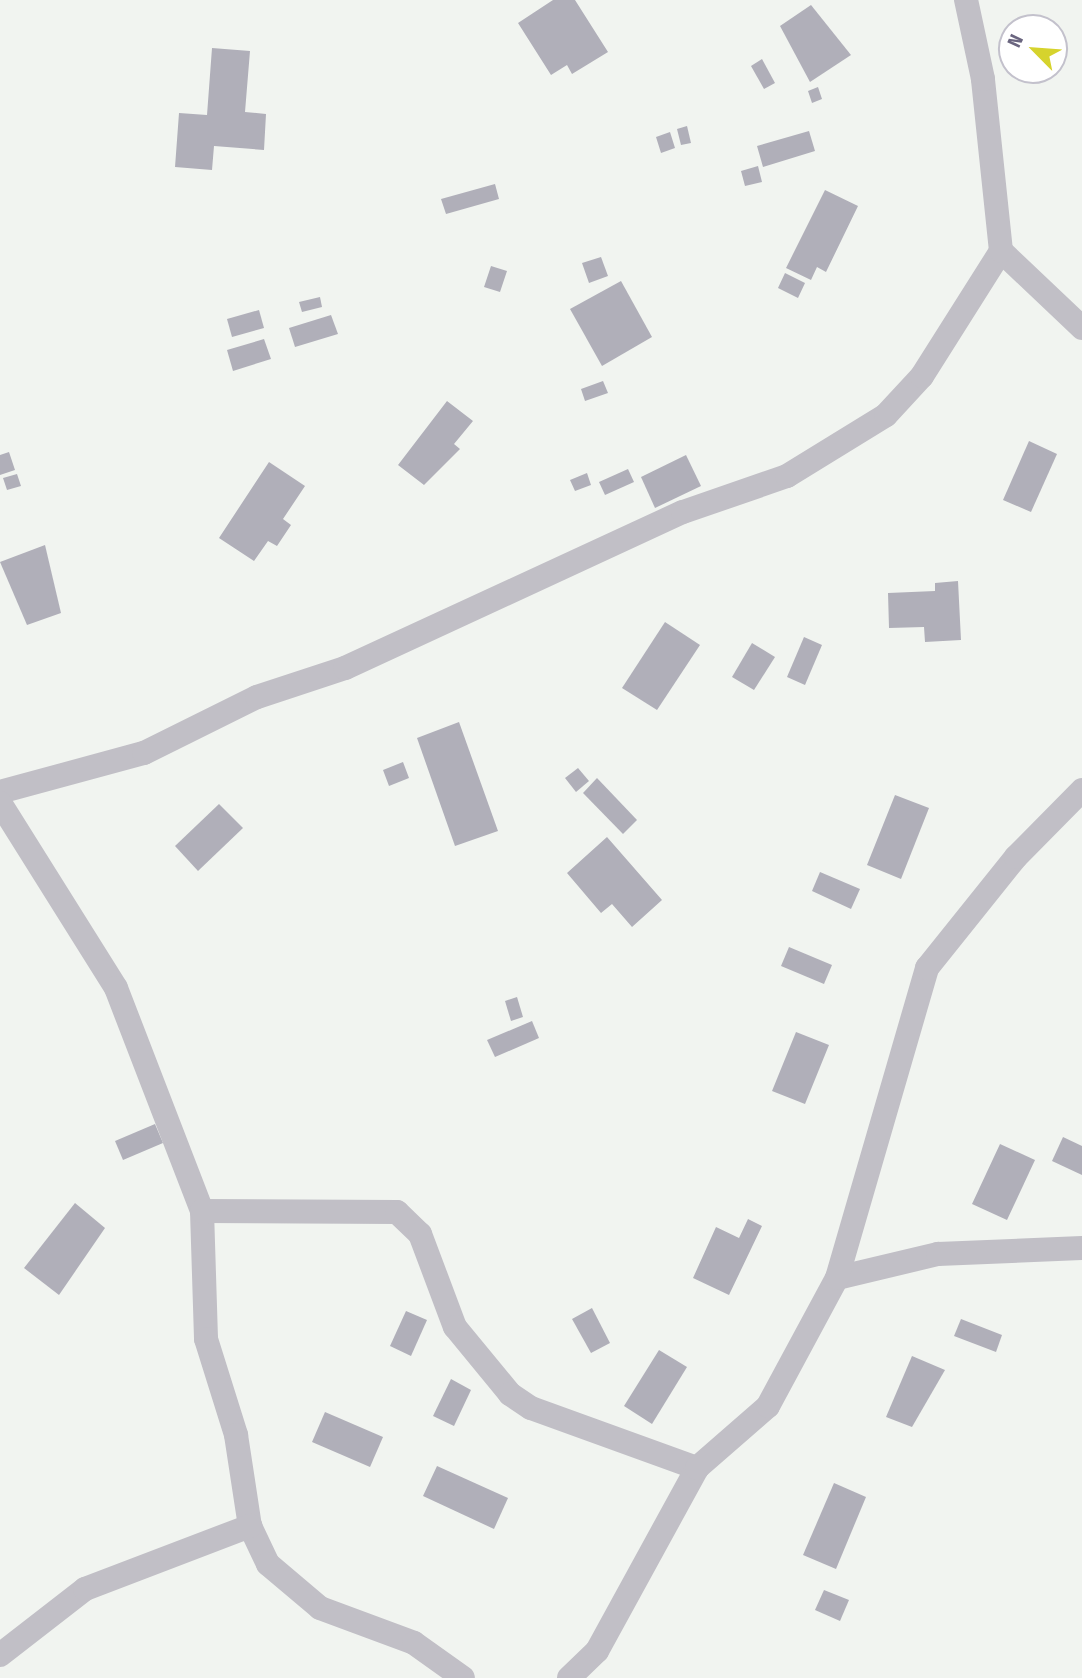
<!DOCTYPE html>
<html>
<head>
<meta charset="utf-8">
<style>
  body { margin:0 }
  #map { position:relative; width:1082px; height:1678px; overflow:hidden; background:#f1f4f0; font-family:"Fira Sans Condensed",sans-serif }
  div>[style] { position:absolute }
  .building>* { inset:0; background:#b0afb9 }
  .street>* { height:24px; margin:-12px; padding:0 12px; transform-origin:12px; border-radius:12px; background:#c1bfc6 }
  span { translate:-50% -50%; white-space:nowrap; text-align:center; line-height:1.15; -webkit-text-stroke:7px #fff; paint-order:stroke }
  .north { position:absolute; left:998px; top:14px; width:70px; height:70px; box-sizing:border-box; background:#fff; border:2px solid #c3c1cc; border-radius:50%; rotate:295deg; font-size:19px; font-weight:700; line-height:28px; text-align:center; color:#6a657f }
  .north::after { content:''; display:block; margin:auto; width:24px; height:32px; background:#d6d32d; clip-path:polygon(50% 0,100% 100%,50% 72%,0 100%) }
</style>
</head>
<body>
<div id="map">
  <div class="building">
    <i style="clip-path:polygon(553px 0,575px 0,608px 52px,572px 74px,567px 65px,551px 75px,518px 23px)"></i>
    <i style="clip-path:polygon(811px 5px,851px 55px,810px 82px,780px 26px)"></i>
    <i style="clip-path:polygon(212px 48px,250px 51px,245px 112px,266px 114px,264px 150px,214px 146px,212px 170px,175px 167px,179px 113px,207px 115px)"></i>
    <i style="clip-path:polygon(762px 59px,775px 83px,764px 89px,751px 66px)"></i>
    <i style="clip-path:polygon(818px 87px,822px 99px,812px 103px,808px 91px)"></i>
    <i style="clip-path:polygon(687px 126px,691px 143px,681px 145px,677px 129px)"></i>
    <i style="clip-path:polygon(809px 131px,815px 151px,763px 167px,757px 146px)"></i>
    <i style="clip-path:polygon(670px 132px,675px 148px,661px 153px,656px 137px)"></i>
    <i style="clip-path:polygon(758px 166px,762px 182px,745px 186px,741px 171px)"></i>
    <i style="clip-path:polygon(495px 184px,499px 199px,446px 214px,441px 199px)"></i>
    <i style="clip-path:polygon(825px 190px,858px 206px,826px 272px,817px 267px,811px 280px,786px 268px)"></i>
    <i style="clip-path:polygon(601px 257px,608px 276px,589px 283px,582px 263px)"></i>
    <i style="clip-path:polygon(491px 266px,507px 271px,500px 292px,484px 287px)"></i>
    <i style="clip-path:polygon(785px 273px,805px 283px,798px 298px,778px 288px)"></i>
    <i style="clip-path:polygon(621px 281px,652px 337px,602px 366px,570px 309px)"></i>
    <i style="clip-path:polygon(320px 297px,322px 307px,302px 312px,299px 302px)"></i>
    <i style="clip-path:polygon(259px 310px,264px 328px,232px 337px,227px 319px)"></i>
    <i style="clip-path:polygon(331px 315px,338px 334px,295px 347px,289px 328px)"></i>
    <i style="clip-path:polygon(264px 339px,271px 359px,233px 371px,227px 350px)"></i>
    <i style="clip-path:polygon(603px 381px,608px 393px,585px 401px,581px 389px)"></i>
    <i style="clip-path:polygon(447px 401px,473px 421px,454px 444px,460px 449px,424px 485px,398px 465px)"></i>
    <i style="clip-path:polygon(1029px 441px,1057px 454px,1031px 512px,1003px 500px)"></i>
    <i style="clip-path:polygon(9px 452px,15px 470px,0 475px,0 455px)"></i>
    <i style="clip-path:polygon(686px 455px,701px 486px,655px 508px,641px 477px)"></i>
    <i style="clip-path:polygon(269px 462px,305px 486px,283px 519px,291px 525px,277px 546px,268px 541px,254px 561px,219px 538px)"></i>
    <i style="clip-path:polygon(628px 469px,634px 482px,605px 495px,599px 482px)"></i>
    <i style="clip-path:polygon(587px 473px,591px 485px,575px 491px,570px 480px)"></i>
    <i style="clip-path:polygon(17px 474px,21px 486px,7px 490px,3px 478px)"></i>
    <i style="clip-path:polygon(45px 545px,61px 613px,27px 625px,0 562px)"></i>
    <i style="clip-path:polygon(958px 581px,961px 640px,925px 642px,924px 627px,889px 628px,888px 593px,935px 591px,935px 583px)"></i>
    <i style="clip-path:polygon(665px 622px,700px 645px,657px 710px,622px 688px)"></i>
    <i style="clip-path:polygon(804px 637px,822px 645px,805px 685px,787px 677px)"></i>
    <i style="clip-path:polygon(752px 643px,775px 657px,754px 690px,732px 677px)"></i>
    <i style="clip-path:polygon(459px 722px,498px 831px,455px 846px,417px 738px)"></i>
    <i style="clip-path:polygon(403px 762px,409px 778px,389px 786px,383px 770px)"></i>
    <i style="clip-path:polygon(578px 768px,589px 781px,576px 792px,565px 778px)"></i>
    <i style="clip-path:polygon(597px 778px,637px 820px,623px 834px,583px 793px)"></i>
    <i style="clip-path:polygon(895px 795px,929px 808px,901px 879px,867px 865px)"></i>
    <i style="clip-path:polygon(219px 804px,243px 828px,198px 871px,175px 846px)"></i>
    <i style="clip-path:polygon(607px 837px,662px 900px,632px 927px,612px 904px,601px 913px,567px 873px)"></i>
    <i style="clip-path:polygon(820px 872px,860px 889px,851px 909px,812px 891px)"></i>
    <i style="clip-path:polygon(789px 947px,832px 965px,824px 984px,781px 966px)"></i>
    <i style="clip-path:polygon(517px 997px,523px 1017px,511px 1021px,505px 1001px)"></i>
    <i style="clip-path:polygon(532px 1021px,539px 1038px,495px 1057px,487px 1040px)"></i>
    <i style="clip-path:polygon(796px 1032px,829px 1045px,805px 1104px,772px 1091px)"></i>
    <i style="clip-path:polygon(155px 1124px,163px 1143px,123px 1160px,115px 1141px)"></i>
    <i style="clip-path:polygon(1063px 1137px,1082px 1146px,1082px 1175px,1052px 1161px)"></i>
    <i style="clip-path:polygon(1000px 1144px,1035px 1160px,1007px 1220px,972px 1204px)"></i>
    <i style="clip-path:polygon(75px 1203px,105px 1228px,59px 1295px,24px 1268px)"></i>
    <i style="clip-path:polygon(748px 1219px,762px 1226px,729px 1295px,693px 1278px,716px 1227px,739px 1238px)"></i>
    <i style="clip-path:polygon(592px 1308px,610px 1343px,591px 1353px,572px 1319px)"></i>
    <i style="clip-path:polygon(406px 1311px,427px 1320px,411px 1356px,390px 1346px)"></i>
    <i style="clip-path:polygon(961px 1319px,1002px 1335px,996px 1352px,954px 1336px)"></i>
    <i style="clip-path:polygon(659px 1350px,687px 1367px,652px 1424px,624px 1406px)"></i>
    <i style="clip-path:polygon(912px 1356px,945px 1370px,912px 1427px,886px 1417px)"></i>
    <i style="clip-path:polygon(451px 1379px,471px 1390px,454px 1426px,433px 1416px)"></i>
    <i style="clip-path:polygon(325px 1412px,383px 1437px,370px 1467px,312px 1442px)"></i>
    <i style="clip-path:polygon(437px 1466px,508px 1498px,494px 1529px,423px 1496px)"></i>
    <i style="clip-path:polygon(834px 1483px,866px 1497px,836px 1569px,803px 1555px)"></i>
    <i style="clip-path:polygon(824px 1590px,849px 1600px,840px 1621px,815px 1610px)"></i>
  </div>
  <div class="street">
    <i style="left:1001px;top:251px;width:112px;rotate:43.5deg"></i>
    <i style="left:0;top:792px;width:149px;rotate:-15.2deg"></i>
    <i style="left:144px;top:753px;width:126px;rotate:-26.4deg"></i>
    <i style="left:257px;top:697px;width:93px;rotate:-18.2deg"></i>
    <i style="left:345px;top:668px;width:372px;rotate:-24.8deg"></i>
    <i style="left:683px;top:512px;width:110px;rotate:-19.1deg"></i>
    <i style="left:787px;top:476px;width:116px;rotate:-31.6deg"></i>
    <i style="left:886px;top:415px;width:53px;rotate:-47.3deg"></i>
    <i style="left:922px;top:376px;width:148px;rotate:-57.7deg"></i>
    <i style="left:1001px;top:251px;width:173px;rotate:-96deg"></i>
    <i style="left:983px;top:79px;width:81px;rotate:-102.1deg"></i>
    <i style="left:0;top:803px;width:218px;rotate:57.9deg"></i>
    <i style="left:116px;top:988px;width:239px;rotate:68.9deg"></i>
    <i style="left:202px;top:1211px;width:128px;rotate:88.2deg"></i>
    <i style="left:206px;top:1339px;width:101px;rotate:72.6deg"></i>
    <i style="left:236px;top:1435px;width:92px;rotate:81.3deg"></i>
    <i style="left:250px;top:1526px;width:42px;rotate:64.7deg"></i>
    <i style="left:268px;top:1564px;width:68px;rotate:40.2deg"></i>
    <i style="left:320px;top:1608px;width:100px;rotate:20.4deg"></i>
    <i style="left:414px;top:1643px;width:60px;rotate:35.5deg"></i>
    <i style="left:202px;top:1211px;width:195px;rotate:0.3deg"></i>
    <i style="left:397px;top:1212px;width:32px;rotate:44deg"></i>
    <i style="left:420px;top:1234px;width:99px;rotate:69.4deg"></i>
    <i style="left:455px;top:1327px;width:87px;rotate:50.6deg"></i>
    <i style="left:510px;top:1394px;width:25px;rotate:34deg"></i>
    <i style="left:531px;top:1408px;width:177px;rotate:19.9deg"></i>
    <i style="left:837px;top:1278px;width:104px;rotate:-13.4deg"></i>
    <i style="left:938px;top:1254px;width:144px;rotate:-2.4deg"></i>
    <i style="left:0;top:1655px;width:108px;rotate:-37.8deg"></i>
    <i style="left:85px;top:1589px;width:177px;rotate:-20.9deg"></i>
    <i style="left:569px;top:1678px;width:39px;rotate:-44deg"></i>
    <i style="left:597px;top:1651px;width:209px;rotate:-61.3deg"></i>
    <i style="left:697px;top:1468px;width:94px;rotate:-41.1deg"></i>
    <i style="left:768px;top:1406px;width:145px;rotate:-61.7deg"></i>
    <i style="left:837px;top:1278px;width:323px;rotate:-73.8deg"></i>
    <i style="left:927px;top:968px;width:142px;rotate:-51.3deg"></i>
    <i style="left:1016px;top:857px;width:94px;rotate:-45.4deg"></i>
  </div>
  <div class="north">N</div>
</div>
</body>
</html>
